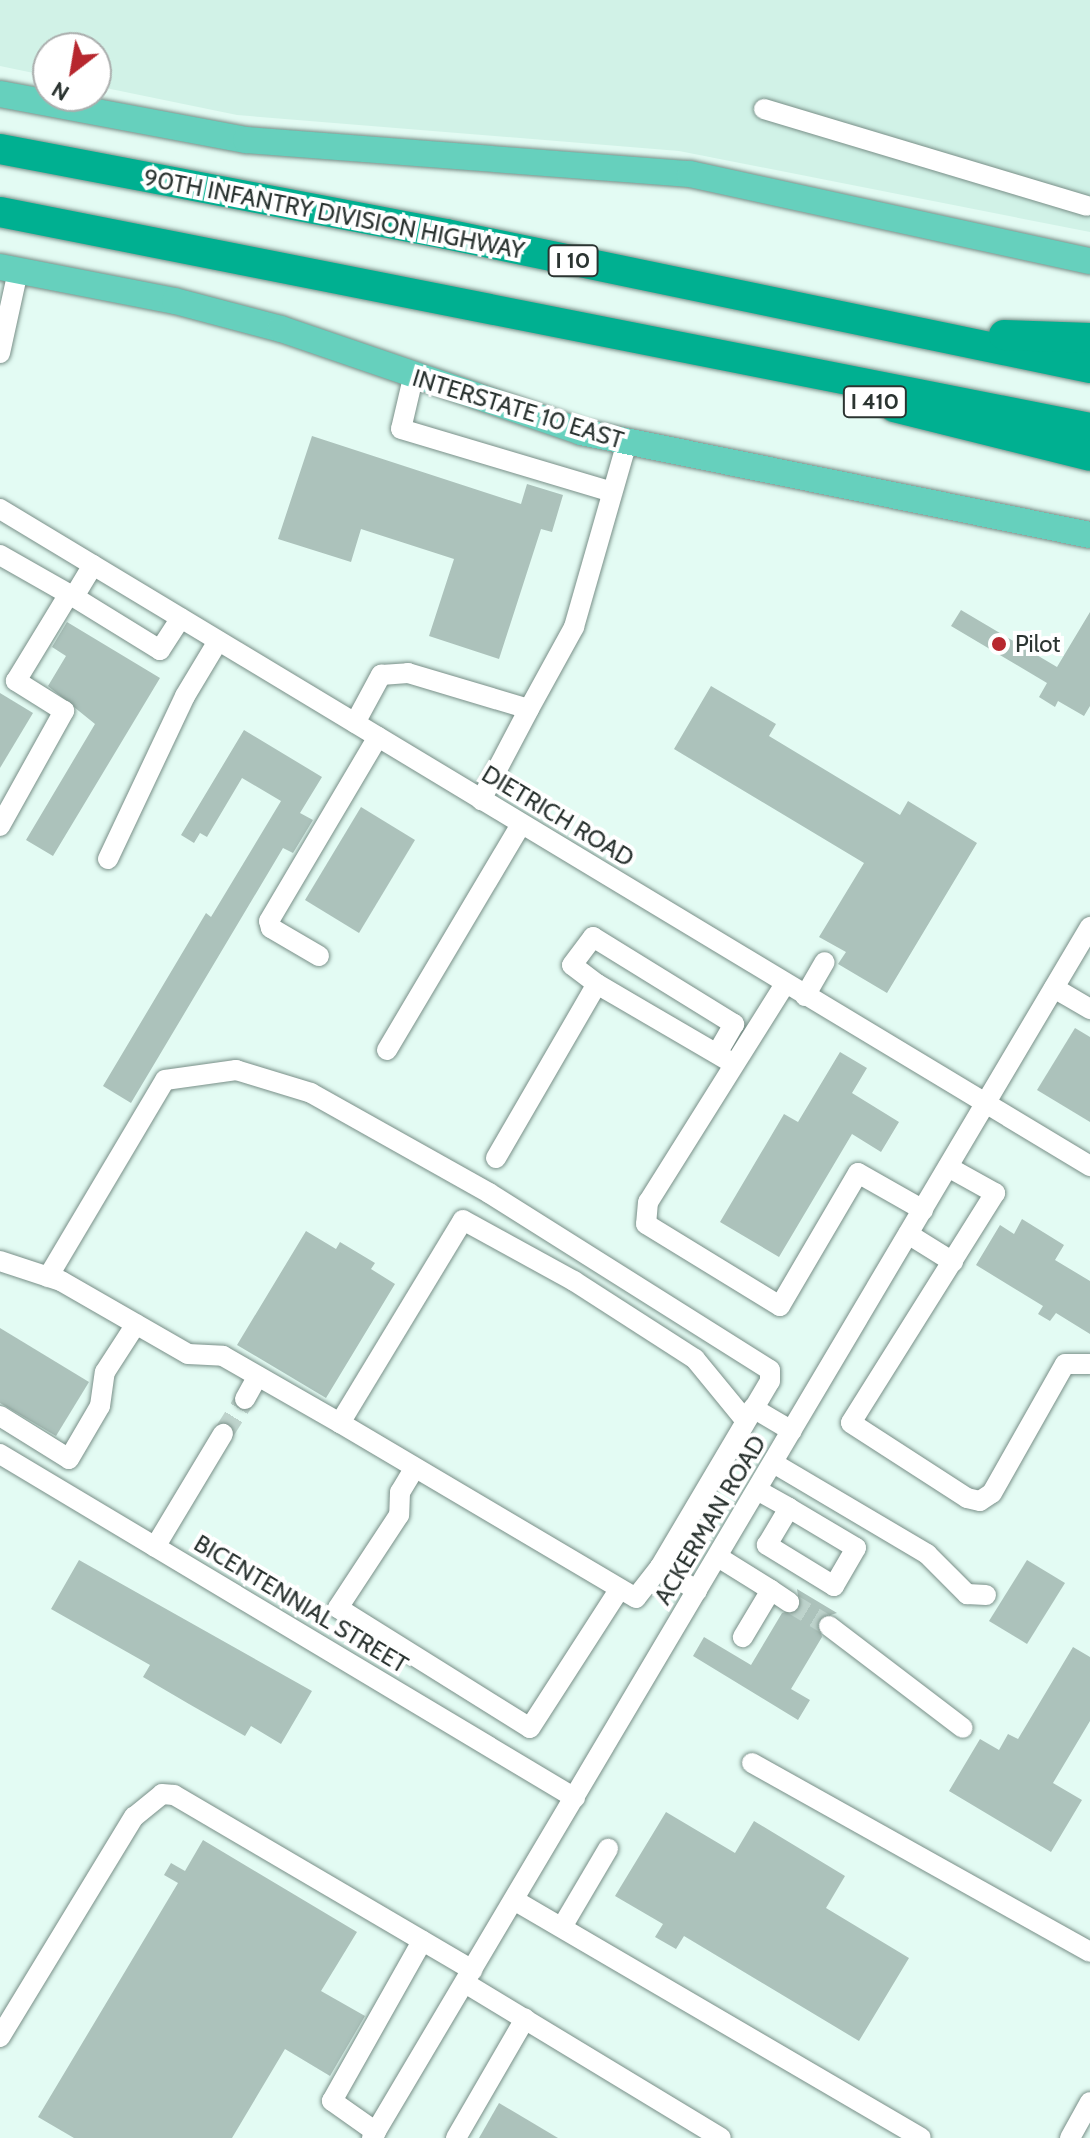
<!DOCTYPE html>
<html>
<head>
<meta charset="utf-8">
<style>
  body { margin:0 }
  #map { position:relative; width:1090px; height:2138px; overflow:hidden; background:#e3fbf3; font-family:Cabin,sans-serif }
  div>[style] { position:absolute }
  .built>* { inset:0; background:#d1f2e7 }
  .building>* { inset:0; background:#acc2bb }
  .minor-tunnel>* { height:20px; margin-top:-10px; transform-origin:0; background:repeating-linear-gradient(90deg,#bed3cc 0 20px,transparent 0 30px) }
  .roads { filter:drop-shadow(0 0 2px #798f88) drop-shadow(0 0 2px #798f88) }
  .minor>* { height:20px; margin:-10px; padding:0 10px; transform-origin:10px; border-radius:10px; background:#fff }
  .major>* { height:26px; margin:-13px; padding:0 13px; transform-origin:13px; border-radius:13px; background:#66d0bd }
  .highway>* { height:30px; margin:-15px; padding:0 15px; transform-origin:15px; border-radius:15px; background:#00b091 }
  .dots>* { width:22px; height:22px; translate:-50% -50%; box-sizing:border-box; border:4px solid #fff; border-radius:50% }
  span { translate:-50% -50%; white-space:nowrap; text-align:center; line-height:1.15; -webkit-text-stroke:8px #fff; paint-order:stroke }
  .shield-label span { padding:2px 6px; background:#fff; border:2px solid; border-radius:6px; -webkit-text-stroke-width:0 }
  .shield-label { font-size:22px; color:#2b3431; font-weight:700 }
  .street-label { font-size:24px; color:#2b3431 }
  .poi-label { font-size:24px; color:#2b3431 }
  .left { translate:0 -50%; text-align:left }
  .north { position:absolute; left:32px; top:32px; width:80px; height:80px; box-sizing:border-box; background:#fff; border:2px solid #aaaead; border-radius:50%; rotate:211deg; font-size:22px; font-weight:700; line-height:32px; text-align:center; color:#2b3431 }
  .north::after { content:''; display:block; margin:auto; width:28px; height:36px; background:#b7272e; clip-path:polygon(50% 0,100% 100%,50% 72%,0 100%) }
</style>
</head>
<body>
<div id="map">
  <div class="built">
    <i style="clip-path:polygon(0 0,1090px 0,1090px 232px,679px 151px,237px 115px,96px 86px,96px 48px,48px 48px,48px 76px,0 66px)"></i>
  </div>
  <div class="building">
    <i style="clip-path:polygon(312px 436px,521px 504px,527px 484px,563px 495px,552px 532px,541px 529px,499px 659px,429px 636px,454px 559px,361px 529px,351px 562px,278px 539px)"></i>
    <i style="clip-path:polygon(961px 610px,1057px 667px,1090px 612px,1090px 706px,1084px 716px,1058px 701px,1055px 707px,1039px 697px,1047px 683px,951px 626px)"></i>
    <i style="clip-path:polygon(67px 622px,160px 678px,53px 856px,26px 840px,95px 724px,48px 686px,66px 656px,52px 647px)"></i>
    <i style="clip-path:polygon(711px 686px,776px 724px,769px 736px,900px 815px,908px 801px,977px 843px,887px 993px,838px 964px,846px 952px,819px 937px,864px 863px,674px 749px)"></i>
    <i style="clip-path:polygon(0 693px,33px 713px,0 768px)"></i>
    <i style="clip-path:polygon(244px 730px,322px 777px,300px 813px,313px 820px,293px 853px,283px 848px,131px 1103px,103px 1086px,206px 913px,211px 917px,281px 801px,242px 778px,207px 837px,200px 833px,194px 843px,181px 835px)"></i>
    <i style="clip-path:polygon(361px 807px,415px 840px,359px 933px,305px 900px)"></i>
    <i style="clip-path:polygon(1075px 1028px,1090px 1037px,1090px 1122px,1037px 1090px)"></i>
    <i style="clip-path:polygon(840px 1052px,867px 1068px,852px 1093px,899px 1122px,881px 1152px,852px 1134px,779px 1257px,720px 1222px,784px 1114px,798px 1122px)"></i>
    <i style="clip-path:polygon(1022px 1219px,1064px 1245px,1055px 1260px,1090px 1281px,1090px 1334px,1056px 1313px,1050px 1321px,1038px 1314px,1043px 1306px,976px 1265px,1000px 1225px,1014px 1234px)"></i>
    <i style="clip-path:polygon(306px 1231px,336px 1249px,340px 1242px,375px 1263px,371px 1269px,395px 1284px,326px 1398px,237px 1345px)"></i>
    <i style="clip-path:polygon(0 1328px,89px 1382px,56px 1436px,0 1403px)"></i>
    <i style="clip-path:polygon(79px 1560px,312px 1691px,281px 1744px,251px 1726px,245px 1736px,189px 1704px,143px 1677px,150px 1665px,51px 1609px)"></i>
    <i style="clip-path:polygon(1027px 1560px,1065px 1583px,1027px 1644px,989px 1621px)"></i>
    <i style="clip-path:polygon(797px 1589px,837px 1613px,818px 1619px,822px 1637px,791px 1689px,810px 1700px,798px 1720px,693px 1656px,704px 1637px,751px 1665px,782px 1613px,800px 1608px)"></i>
    <i style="clip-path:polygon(1073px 1647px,1090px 1657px,1090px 1721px,1053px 1783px,1082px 1800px,1051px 1852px,949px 1791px,980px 1739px,999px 1750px,1008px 1734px,1018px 1739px)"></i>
    <i style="clip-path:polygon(666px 1812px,735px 1853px,754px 1821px,845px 1876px,826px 1908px,909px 1958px,859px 2041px,684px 1936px,676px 1949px,655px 1937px,663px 1924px,615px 1896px)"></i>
    <i style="clip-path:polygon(203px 1840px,357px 1932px,321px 1991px,365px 2016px,330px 2076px,285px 2049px,232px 2138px,74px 2138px,38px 2117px,178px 1883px,164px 1875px,171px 1863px,185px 1871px)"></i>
    <i style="clip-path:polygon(499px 2103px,558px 2138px,479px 2138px)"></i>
  </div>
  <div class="minor-tunnel">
    <i style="left:223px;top:1434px;width:41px;rotate:-57.8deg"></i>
    <i style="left:789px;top:1602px;width:47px;rotate:31deg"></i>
  </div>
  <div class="roads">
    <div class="minor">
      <i style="left:764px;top:109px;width:337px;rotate:16.7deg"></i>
      <i style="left:0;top:353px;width:84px;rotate:-77.6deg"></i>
      <i style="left:413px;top:378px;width:52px;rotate:103.2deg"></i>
      <i style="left:401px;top:429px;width:220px;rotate:16.6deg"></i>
      <i style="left:0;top:509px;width:1273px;rotate:31.08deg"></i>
      <i style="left:0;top:555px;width:85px;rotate:29.6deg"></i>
      <i style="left:93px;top:565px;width:37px;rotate:121deg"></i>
      <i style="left:74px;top:597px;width:101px;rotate:31.6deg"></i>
      <i style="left:160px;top:650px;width:38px;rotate:-57deg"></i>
      <i style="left:529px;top:709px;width:94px;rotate:-61.2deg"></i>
      <i style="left:574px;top:627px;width:192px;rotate:-74deg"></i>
      <i style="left:355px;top:723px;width:55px;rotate:-61.6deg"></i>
      <i style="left:381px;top:675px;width:27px;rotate:-4deg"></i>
      <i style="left:408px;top:673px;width:126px;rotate:16.6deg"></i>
      <i style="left:529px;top:709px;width:103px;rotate:117.8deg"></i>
      <i style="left:0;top:826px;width:132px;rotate:-60.9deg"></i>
      <i style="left:64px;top:711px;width:57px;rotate:-148deg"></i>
      <i style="left:16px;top:681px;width:102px;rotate:-58.7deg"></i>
      <i style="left:108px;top:859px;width:180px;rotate:-64.7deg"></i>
      <i style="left:185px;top:696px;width:64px;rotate:-59deg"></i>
      <i style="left:319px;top:956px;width:56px;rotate:-149.7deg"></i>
      <i style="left:271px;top:928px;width:7px;rotate:-106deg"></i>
      <i style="left:269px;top:921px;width:214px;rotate:-59.4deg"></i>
      <i style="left:597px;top:984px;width:31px;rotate:-143deg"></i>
      <i style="left:572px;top:965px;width:35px;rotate:-53deg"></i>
      <i style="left:593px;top:937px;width:166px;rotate:31.7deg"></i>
      <i style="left:734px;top:1024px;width:34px;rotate:120deg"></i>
      <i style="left:785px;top:984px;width:257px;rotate:122.1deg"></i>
      <i style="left:648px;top:1202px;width:22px;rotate:95deg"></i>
      <i style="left:646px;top:1224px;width:157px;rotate:31.5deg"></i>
      <i style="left:780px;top:1306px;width:154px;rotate:-59.6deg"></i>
      <i style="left:858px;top:1173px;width:75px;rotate:29.6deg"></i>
      <i style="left:1054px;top:988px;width:42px;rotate:30.3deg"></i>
      <i style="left:805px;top:996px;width:39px;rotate:-60deg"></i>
      <i style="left:387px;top:1050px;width:263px;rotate:-59.3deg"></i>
      <i style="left:496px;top:1158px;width:201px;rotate:-59.9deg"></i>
      <i style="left:597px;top:984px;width:156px;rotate:30.3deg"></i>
      <i style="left:948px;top:1167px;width:54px;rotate:29deg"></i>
      <i style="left:995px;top:1193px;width:271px;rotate:122.1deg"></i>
      <i style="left:851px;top:1423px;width:138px;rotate:32.9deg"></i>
      <i style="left:967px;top:1498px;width:13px;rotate:13deg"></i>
      <i style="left:980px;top:1501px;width:14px;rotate:-34deg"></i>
      <i style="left:992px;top:1493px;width:148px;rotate:-60.5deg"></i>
      <i style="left:1065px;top:1364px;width:25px"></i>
      <i style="left:908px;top:1234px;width:53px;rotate:31.9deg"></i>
      <i style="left:0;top:1261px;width:64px;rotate:18.2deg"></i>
      <i style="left:61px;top:1281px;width:146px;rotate:29.9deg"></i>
      <i style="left:188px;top:1354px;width:35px;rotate:3deg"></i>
      <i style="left:223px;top:1356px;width:135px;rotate:29.8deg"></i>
      <i style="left:48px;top:1277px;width:229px;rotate:-59.3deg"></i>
      <i style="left:165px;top:1080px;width:72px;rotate:-8deg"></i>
      <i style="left:236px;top:1070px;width:78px;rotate:17deg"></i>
      <i style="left:311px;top:1093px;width:204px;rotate:29.3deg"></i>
      <i style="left:489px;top:1193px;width:332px;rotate:32.2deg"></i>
      <i style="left:770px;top:1370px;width:11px;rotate:90deg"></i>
      <i style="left:770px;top:1381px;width:216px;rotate:120.6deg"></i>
      <i style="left:660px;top:1567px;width:39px;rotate:128deg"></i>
      <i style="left:636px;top:1598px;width:344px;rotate:-149.4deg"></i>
      <i style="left:340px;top:1423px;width:237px;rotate:-58.8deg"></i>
      <i style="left:463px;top:1220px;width:127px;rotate:28.8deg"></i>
      <i style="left:574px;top:1281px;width:144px;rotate:32.8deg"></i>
      <i style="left:695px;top:1359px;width:80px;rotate:50.6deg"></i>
      <i style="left:245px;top:1399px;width:26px;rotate:-61deg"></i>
      <i style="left:753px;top:1408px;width:45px;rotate:30.5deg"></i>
      <i style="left:0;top:1416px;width:81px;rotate:31.9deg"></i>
      <i style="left:69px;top:1459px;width:61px;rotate:-59.7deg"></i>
      <i style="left:100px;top:1406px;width:34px;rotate:-82deg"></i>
      <i style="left:105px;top:1372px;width:57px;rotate:-57.1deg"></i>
      <i style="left:0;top:1454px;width:670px;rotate:30.89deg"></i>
      <i style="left:775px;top:1464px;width:177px;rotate:30.6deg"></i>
      <i style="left:927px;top:1554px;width:57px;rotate:45deg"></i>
      <i style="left:967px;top:1594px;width:19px;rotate:3deg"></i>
      <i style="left:414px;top:1469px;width:27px;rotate:121deg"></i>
      <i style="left:400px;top:1492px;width:23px;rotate:92deg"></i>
      <i style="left:399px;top:1515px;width:111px;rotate:123.3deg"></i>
      <i style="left:338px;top:1608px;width:226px;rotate:32deg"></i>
      <i style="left:530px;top:1728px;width:164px;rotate:-57.2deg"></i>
      <i style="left:757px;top:1490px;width:37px;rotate:29deg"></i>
      <i style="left:789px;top:1508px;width:78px;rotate:30.8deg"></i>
      <i style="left:856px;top:1548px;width:44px;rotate:120.1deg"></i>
      <i style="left:834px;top:1586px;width:79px;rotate:-148.5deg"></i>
      <i style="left:767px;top:1545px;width:43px;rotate:-59.3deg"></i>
      <i style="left:155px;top:1547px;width:132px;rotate:-59deg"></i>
      <i style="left:718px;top:1557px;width:62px;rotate:31.9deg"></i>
      <i style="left:771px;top:1590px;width:55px;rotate:120.8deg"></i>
      <i style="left:660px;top:1567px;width:44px;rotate:33deg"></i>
      <i style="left:771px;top:1590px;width:22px;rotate:34deg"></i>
      <i style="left:829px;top:1626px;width:168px;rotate:37.3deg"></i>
      <i style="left:752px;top:1763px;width:387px;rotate:29.2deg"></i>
      <i style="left:514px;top:1900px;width:471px;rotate:30.3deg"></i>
      <i style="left:562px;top:1927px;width:91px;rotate:-59.5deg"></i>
      <i style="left:465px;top:1983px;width:299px;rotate:31.2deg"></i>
      <i style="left:0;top:2037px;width:258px;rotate:-58.7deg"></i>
      <i style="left:134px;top:1817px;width:36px;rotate:-39deg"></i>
      <i style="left:162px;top:1794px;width:12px;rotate:5deg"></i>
      <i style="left:174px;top:1795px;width:346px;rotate:30.4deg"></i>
      <i style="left:376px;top:2132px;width:54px;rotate:-144.8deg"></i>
      <i style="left:332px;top:2101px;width:184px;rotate:-60.6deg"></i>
      <i style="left:372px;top:2138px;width:1408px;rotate:-59.34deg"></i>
      <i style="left:456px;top:2138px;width:138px;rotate:-59.9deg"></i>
      <i style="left:1070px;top:2138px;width:41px;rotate:-60.9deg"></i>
    </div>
    <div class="major">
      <i style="left:0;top:94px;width:250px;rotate:10.6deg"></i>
      <i style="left:246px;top:140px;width:445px;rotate:4.4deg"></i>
      <i style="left:690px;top:174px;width:409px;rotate:12.3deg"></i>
      <i style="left:0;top:267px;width:178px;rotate:11deg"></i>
      <i style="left:175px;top:301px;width:110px;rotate:14.8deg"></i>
      <i style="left:281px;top:329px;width:317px;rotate:18.9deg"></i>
      <i style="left:581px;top:432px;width:519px;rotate:11.44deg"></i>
    </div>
    <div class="highway">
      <i style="left:0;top:149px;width:454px;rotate:10.8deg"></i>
      <i style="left:446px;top:234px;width:658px;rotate:11.75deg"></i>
      <i style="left:0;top:212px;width:1111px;rotate:11.21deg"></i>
      <i style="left:1004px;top:335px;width:86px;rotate:2deg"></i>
      <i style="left:894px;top:407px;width:202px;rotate:14deg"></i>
    </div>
  </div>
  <div class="dots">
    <i style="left:999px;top:644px;background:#b7272e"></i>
  </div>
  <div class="shield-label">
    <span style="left:573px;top:261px">I 10</span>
    <span style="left:875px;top:402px">I 410</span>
  </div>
  <div class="street-label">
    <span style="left:334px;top:214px;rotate:11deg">90TH INFANTRY DIVISION HIGHWAY</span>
    <span style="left:518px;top:409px;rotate:17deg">INTERSTATE 10 EAST</span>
    <span style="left:558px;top:816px;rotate:31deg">DIETRICH ROAD</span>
    <span style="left:710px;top:1520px;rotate:-59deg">ACKERMAN ROAD</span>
    <span style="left:301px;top:1604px;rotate:31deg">BICENTENNIAL STREET</span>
  </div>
  <div class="poi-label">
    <span class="left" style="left:1015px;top:644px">Pilot</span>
  </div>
  <div class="north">N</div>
</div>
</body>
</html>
